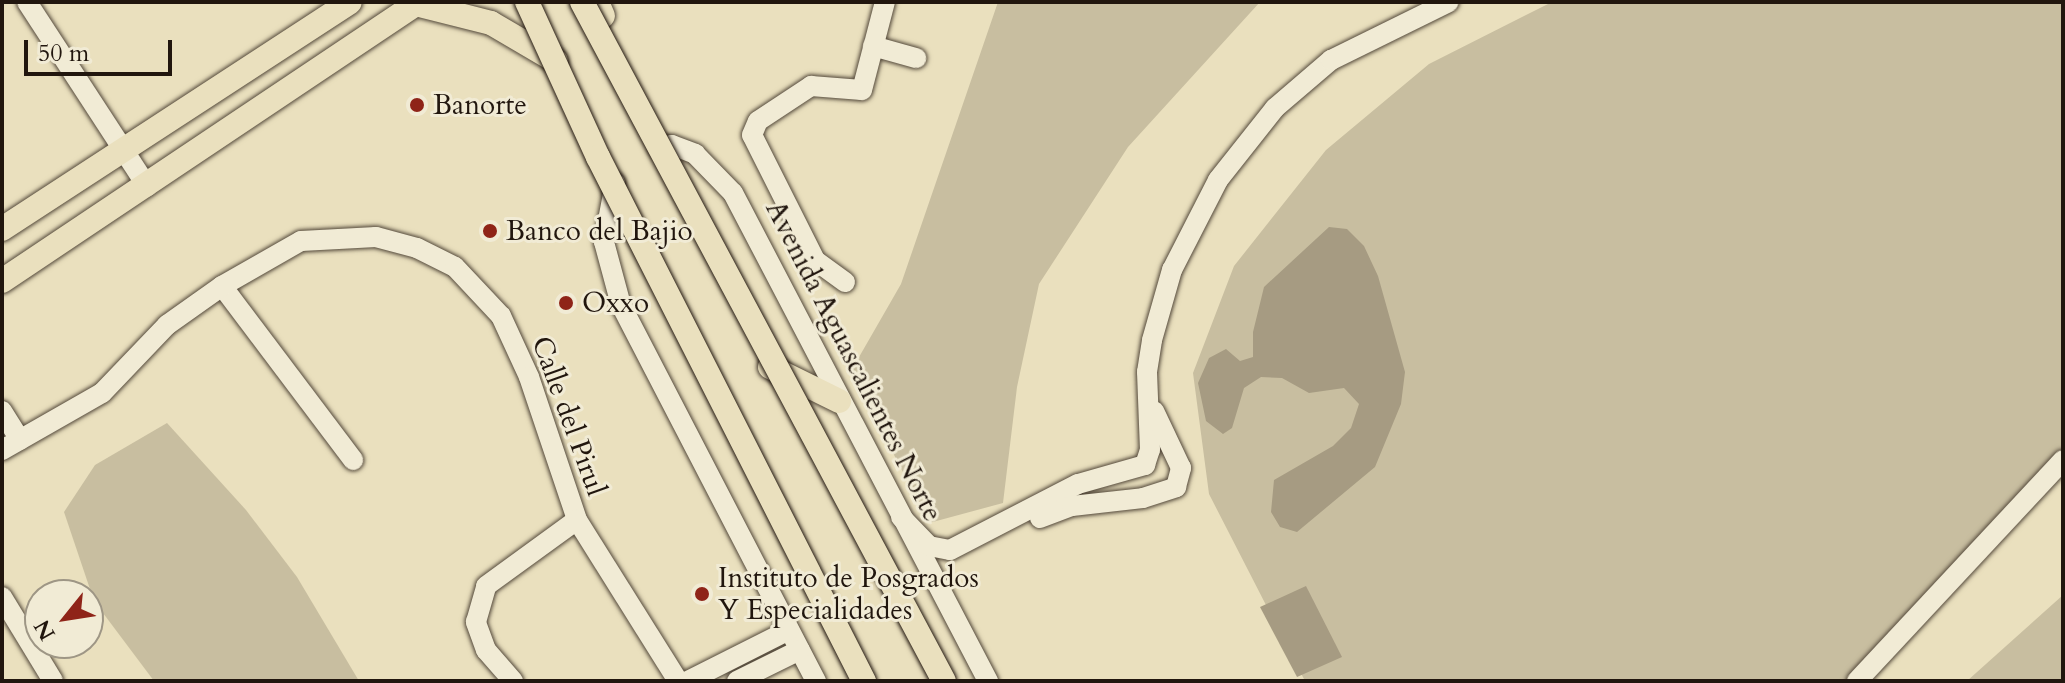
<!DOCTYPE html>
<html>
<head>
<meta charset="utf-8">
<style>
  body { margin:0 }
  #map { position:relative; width:2065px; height:683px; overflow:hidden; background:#eae0be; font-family:Cardo,serif }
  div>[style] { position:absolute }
  .green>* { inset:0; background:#c8bea0 }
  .water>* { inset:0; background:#a69b82 }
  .roads { filter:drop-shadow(0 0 2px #53483a) drop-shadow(0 0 2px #53483a) }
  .minor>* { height:20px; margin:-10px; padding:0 10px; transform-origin:10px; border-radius:10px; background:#f1ebd5 }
  .major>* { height:24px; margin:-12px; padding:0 12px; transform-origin:12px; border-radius:12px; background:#eae0be }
  .bridges { filter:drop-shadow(0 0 2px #21160e) drop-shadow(0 0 2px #21160e) }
  .major-bridge>* { height:24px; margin:-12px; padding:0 12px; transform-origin:12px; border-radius:12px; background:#eae0be }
  .dots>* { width:22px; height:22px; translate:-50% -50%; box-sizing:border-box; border:4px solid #f1ebd5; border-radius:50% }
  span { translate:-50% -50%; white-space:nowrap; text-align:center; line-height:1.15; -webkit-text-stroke:6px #f1ebd5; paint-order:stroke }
  .poi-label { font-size:28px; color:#21160e }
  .left { translate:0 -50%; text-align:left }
  .street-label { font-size:28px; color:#21160e }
  .frame { position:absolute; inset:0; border:4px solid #21160e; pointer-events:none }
  .north { position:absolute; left:24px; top:579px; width:80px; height:80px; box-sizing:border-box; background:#f1ebd5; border:2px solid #9e9685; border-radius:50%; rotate:240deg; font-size:22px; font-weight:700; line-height:32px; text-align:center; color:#21160e }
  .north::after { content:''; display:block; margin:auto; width:28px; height:36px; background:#8f2418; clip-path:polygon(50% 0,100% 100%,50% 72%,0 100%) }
  .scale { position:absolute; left:24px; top:40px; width:148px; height:36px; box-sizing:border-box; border:4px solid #21160e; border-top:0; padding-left:10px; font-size:24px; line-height:28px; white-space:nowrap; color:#21160e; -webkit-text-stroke:6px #f1ebd5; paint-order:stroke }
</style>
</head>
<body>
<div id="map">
  <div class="green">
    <i style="clip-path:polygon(998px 2px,1260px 2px,1128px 147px,1039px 284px,1017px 387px,1003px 503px,929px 523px,851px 371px,901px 284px)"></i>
    <i style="clip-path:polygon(1552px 2px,2063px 2px,2063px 457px,1991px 525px,1847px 681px,1305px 681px,1209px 494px,1193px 373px,1234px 266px,1326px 150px,1429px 64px)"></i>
    <i style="clip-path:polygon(167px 423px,246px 510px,297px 577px,359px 681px,154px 681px,94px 601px,64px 512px,95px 465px)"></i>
    <i style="clip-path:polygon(2063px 595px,2063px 681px,1967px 681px)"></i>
  </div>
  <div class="water">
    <i style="clip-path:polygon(1329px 227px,1347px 229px,1364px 246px,1378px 276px,1405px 372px,1401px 404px,1375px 467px,1297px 532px,1280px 527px,1271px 512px,1274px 480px,1333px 446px,1351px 428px,1359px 404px,1344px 388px,1309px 393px,1282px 378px,1261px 377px,1244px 388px,1232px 428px,1223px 434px,1206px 421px,1198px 383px,1209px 358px,1226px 349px,1240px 361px,1253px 357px,1253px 332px,1264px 287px)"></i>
    <i style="clip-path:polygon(1306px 586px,1342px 657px,1297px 677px,1260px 607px)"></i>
  </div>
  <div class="roads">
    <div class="minor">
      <i style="left:27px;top:2px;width:220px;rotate:56.9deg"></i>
      <i style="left:873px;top:46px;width:45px;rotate:15.6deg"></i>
      <i style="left:660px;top:147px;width:12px;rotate:-9deg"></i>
      <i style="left:672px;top:145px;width:25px;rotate:21deg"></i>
      <i style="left:695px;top:154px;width:54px;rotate:45.7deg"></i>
      <i style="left:733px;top:193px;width:551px;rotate:62.41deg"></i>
      <i style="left:615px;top:183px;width:60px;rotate:100.6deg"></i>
      <i style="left:604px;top:242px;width:65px;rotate:74.9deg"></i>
      <i style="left:621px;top:305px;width:424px;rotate:62.6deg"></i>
      <i style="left:845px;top:282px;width:37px;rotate:-144deg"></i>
      <i style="left:815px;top:260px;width:140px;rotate:-116.7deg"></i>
      <i style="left:752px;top:135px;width:15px;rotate:-67deg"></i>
      <i style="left:758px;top:121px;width:64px;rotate:-33.4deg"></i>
      <i style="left:811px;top:86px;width:51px;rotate:4.5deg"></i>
      <i style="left:862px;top:90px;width:91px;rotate:-75.4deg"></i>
      <i style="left:222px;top:286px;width:218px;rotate:53deg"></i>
      <i style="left:2px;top:411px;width:34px;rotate:58deg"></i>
      <i style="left:2px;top:450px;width:115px;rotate:-29.7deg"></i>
      <i style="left:102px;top:393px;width:94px;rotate:-46.3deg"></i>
      <i style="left:167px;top:325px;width:67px;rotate:-35.3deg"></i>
      <i style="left:222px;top:286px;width:91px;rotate:-29.7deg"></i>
      <i style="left:301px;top:241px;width:75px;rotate:-3.1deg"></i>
      <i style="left:376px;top:237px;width:42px;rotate:15deg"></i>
      <i style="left:417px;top:248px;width:42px;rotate:26.6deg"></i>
      <i style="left:455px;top:267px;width:67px;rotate:46.8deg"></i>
      <i style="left:501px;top:316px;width:67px;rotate:65.3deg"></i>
      <i style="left:529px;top:377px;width:151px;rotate:71.4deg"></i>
      <i style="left:577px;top:520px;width:190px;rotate:57.9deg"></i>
      <i style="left:901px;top:517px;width:40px;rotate:46deg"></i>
      <i style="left:929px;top:546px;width:21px;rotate:11deg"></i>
      <i style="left:950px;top:550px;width:144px;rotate:-27.3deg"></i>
      <i style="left:1078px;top:484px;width:70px;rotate:-15.8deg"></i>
      <i style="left:1145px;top:465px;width:16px;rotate:-72deg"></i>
      <i style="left:1150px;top:450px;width:78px;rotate:-92.2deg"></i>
      <i style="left:1147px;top:372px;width:32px;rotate:-81deg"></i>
      <i style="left:1152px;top:340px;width:73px;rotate:-74.1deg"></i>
      <i style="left:1172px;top:270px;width:101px;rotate:-62.9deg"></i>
      <i style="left:1218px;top:180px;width:92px;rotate:-51.6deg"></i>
      <i style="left:1275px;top:108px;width:74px;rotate:-40.6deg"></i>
      <i style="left:1331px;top:60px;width:131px;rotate:-26.2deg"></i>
      <i style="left:1040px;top:518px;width:34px;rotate:-21deg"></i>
      <i style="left:1072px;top:506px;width:71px;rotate:-6.4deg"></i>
      <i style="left:1143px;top:498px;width:35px;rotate:-18deg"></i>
      <i style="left:1176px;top:487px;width:20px;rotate:-75deg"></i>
      <i style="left:1181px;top:468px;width:63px;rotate:-115.3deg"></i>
      <i style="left:2px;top:597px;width:98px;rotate:58.7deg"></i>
      <i style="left:513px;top:681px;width:41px;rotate:-131.1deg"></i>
      <i style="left:486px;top:650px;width:30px;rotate:-110deg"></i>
      <i style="left:476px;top:622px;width:37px;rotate:-74deg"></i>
      <i style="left:486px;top:586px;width:112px;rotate:-36deg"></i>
      <i style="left:688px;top:681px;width:113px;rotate:-26.8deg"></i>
      <i style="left:737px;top:681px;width:70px;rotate:-26.2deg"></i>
      <i style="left:1857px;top:681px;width:302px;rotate:-47deg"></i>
    </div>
    <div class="major">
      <i style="left:597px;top:2px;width:15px;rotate:67deg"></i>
      <i style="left:416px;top:4px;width:77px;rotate:14.2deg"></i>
      <i style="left:491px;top:23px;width:75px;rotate:30.3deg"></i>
      <i style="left:2px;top:229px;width:415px;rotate:-33.1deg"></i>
      <i style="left:2px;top:281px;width:502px;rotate:-33.79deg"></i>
      <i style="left:770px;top:367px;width:77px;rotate:26.2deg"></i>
    </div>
  </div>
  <div class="bridges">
    <div class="major-bridge">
      <i style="left:527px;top:2px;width:170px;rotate:65.4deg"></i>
      <i style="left:598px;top:157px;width:588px;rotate:63.09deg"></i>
      <i style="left:582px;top:2px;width:769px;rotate:61.94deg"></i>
    </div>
  </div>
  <div class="dots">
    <i style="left:417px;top:105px;background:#8f2418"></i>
    <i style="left:490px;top:231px;background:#8f2418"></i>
    <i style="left:566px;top:303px;background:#8f2418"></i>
    <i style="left:702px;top:594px;background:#8f2418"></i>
  </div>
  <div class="poi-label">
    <span class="left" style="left:433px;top:105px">Banorte</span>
    <span class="left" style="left:506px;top:231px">Banco del Bajio</span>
    <span class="left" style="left:582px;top:303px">Oxxo</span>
    <span class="left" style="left:718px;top:594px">Instituto de Posgrados<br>Y Especialidades</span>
  </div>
  <div class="street-label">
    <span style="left:854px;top:361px;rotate:63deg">Avenida Aguascalientes Norte</span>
    <span style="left:569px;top:416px;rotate:70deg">Calle del Pirul</span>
  </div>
  <div class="frame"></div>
  <div class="north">N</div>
  <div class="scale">50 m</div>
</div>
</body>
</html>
